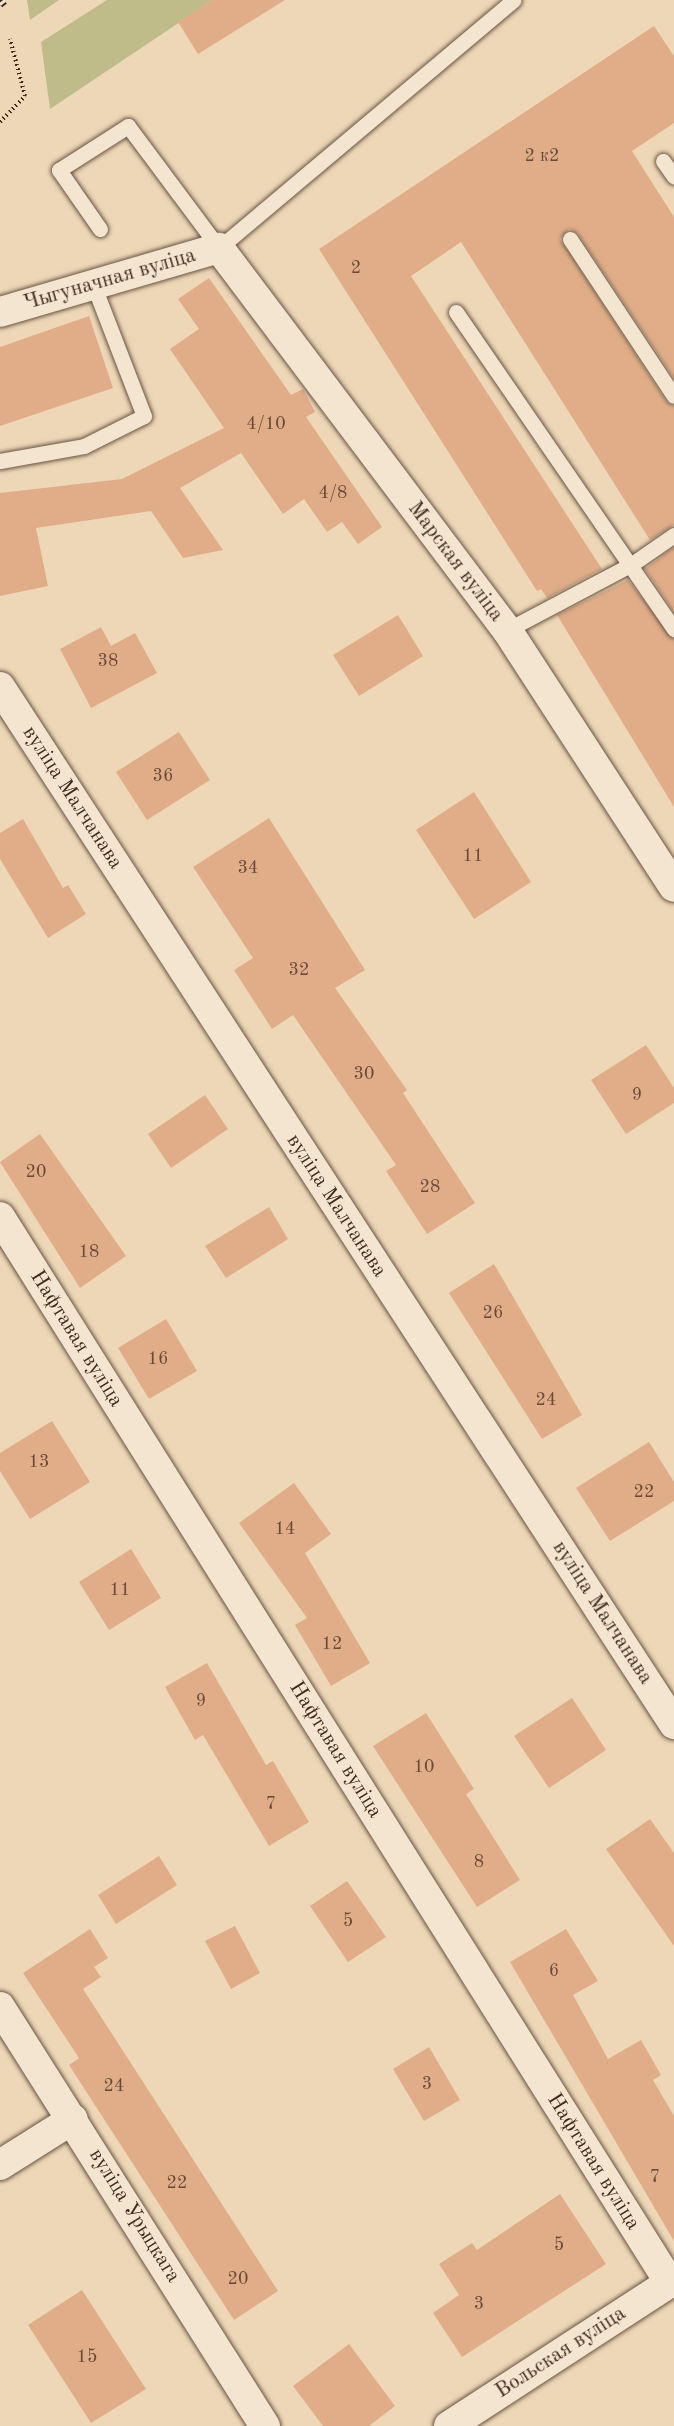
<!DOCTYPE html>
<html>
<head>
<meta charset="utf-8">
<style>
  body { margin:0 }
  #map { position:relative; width:674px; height:2426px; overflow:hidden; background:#edd7b7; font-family:"Old Standard TT",serif }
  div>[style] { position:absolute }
  .green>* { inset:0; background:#c0bc89 }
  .building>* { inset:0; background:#e1ad89 }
  .path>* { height:4px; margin-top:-2px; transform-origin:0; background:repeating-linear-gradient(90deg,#3e291c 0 1.5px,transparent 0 4.5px) }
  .roads { filter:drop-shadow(0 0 2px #6a5443) drop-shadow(0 0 2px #6a5443) }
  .service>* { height:15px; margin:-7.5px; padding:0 7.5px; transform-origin:7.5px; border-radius:7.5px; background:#f3e5d0 }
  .minor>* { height:30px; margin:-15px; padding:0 15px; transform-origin:15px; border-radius:15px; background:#f3e5d0 }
  .rail>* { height:7px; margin-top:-3.5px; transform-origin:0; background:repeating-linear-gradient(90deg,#f3e5d0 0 14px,#3e291c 0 28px); box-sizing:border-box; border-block:2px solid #3e291c }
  span { translate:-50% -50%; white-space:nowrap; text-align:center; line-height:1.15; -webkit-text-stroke:6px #f3e5d0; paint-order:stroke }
  .number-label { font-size:18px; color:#674a37 }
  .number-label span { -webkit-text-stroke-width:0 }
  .street-label { font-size:21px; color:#3e291c }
</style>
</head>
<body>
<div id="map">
  <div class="green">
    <i style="clip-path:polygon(27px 0,59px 0,30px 20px)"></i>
    <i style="clip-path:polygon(107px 0,213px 0,50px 109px,41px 42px)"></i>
  </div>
  <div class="building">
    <i style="clip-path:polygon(213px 0,285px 0,198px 54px,178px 22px)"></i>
    <i style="clip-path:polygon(654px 26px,674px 56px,674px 123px,632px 151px,674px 217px,674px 378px,578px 234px,569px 229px,560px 239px,666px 401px,674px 406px,674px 525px,650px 540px,461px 242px,411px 276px,602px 569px,547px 598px,541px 589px,537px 591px,319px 249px)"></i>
    <i style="clip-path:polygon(209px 278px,291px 395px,303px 389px,315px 412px,306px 417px,382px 527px,358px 544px,342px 522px,327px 532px,304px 499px,283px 514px,241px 453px,180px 488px,223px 550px,183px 558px,151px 511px,36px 528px,48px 586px,0 596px,0 493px,122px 479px,224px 428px,170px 349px,199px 329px,178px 299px)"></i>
    <i style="clip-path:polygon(89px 316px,113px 388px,0 426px,0 347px)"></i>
    <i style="clip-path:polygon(674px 547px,674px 612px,645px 569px)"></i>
    <i style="clip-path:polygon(628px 580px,674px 639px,674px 807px,557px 615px)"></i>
    <i style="clip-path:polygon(398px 615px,423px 656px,359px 696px,333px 655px)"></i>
    <i style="clip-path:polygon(101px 627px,111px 646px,135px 633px,157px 673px,91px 708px,60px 649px)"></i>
    <i style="clip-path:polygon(179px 732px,210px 780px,147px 820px,116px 772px)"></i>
    <i style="clip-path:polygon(474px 792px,531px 882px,474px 919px,416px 830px)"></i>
    <i style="clip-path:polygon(269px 818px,365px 970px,335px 988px,407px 1090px,403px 1093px,475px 1203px,427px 1234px,386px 1171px,396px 1165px,293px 1015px,272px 1029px,234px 970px,253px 958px,193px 867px)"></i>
    <i style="clip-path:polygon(23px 819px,63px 888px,68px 885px,86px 914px,48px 938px,0 859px,0 833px)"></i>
    <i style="clip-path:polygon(646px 1045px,674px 1088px,674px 1103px,626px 1134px,591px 1080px)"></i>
    <i style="clip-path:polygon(205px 1095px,228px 1129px,171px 1168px,148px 1134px)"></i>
    <i style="clip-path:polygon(40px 1134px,126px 1256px,80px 1288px,0 1162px)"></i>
    <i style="clip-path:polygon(269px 1207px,288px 1239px,226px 1278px,205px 1246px)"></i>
    <i style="clip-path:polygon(494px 1264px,582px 1415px,542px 1439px,449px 1293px)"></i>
    <i style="clip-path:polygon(166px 1319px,197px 1371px,149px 1399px,118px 1348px)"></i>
    <i style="clip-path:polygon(52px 1421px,90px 1482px,30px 1519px,0 1471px,0 1453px)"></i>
    <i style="clip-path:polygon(649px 1442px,674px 1482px,674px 1501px,610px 1541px,576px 1488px)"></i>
    <i style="clip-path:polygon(294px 1483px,331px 1534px,305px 1553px,370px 1663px,331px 1686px,295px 1625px,307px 1618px,239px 1523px)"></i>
    <i style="clip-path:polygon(131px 1549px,161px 1598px,109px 1630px,79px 1582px)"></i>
    <i style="clip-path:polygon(207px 1663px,266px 1765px,273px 1761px,309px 1822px,269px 1846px,203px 1735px,195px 1740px,165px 1687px)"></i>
    <i style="clip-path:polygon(572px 1698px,606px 1750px,549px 1788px,514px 1736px)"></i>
    <i style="clip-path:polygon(426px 1713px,474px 1789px,466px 1794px,520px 1880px,477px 1907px,373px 1746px)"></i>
    <i style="clip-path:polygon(650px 1819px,674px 1853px,674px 1946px,606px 1849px)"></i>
    <i style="clip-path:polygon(159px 1856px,177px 1885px,116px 1924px,98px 1895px)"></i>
    <i style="clip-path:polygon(347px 1881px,386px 1937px,348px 1962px,310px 1906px)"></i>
    <i style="clip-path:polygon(235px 1926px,260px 1973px,231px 1989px,205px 1941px)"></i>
    <i style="clip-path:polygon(90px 1929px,108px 1958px,94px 1967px,101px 1977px,83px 1989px,278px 2291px,234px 2320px,69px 2065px,79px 2058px,23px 1973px)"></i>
    <i style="clip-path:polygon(566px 1929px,598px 1981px,573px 1995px,608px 2059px,641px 2040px,661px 2075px,653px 2080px,674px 2116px,674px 2241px,510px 1962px)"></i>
    <i style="clip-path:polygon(429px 2047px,460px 2100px,424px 2121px,393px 2069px)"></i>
    <i style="clip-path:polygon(560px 2194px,606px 2264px,462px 2357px,433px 2313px,459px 2295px,439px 2264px,472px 2243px,477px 2250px)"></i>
    <i style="clip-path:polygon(82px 2290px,146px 2389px,91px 2423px,28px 2325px)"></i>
    <i style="clip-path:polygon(349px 2344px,395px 2406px,369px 2426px,323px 2426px,293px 2386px)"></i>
  </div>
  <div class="path">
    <i style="left:0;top:122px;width:36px;rotate:-46deg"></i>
    <i style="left:25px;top:96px;width:59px;rotate:-104.7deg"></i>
  </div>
  <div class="roads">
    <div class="service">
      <i style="left:663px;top:161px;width:19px;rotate:55deg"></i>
      <i style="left:100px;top:229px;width:72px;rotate:-124.8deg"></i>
      <i style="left:59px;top:170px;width:82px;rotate:-32.5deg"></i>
      <i style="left:128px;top:126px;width:152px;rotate:53.3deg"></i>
      <i style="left:219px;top:248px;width:385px;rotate:-40.1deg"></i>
      <i style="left:570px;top:239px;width:188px;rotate:56.5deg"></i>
      <i style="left:456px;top:312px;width:385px;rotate:55.5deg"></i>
      <i style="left:0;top:461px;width:85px;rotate:-10.1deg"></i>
      <i style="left:84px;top:446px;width:67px;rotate:-26.6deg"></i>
      <i style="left:144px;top:416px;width:142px;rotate:-111.1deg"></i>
      <i style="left:507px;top:630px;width:141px;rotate:-27.8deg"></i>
      <i style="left:632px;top:564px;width:51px;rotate:-34.6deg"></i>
    </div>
    <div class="minor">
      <i style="left:0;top:312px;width:228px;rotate:-16.3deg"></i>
      <i style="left:219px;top:248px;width:478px;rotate:53deg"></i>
      <i style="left:507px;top:630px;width:306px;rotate:57deg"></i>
      <i style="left:0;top:687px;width:1237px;rotate:56.98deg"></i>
      <i style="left:0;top:1217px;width:1259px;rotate:57.85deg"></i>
      <i style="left:0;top:2007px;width:496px;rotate:57.7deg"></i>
      <i style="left:0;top:2165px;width:86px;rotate:-32.2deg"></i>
      <i style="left:449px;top:2426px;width:268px;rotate:-33deg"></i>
    </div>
  </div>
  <div class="rail">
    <i style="left:0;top:4px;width:6px;rotate:-39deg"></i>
  </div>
  <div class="number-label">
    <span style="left:542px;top:156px">2 к2</span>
    <span style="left:356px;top:268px">2</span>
    <span style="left:266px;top:424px">4/10</span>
    <span style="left:333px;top:493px">4/8</span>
    <span style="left:108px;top:661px">38</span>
    <span style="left:163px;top:776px">36</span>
    <span style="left:473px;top:856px">11</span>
    <span style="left:248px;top:868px">34</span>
    <span style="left:299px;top:970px">32</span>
    <span style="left:364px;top:1074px">30</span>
    <span style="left:637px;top:1095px">9</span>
    <span style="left:36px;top:1172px">20</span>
    <span style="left:430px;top:1187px">28</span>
    <span style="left:89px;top:1252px">18</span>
    <span style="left:493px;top:1313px">26</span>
    <span style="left:158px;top:1359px">16</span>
    <span style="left:546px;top:1400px">24</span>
    <span style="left:39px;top:1462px">13</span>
    <span style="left:644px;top:1492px">22</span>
    <span style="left:285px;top:1529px">14</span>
    <span style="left:120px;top:1590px">11</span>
    <span style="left:332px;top:1644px">12</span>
    <span style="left:201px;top:1701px">9</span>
    <span style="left:424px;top:1767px">10</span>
    <span style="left:271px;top:1804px">7</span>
    <span style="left:479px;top:1862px">8</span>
    <span style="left:348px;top:1921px">5</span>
    <span style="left:554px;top:1971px">6</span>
    <span style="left:427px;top:2084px">3</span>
    <span style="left:114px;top:2086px">24</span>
    <span style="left:655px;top:2177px">7</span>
    <span style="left:177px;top:2183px">22</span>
    <span style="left:559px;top:2245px">5</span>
    <span style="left:238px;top:2279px">20</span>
    <span style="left:479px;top:2304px">3</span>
    <span style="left:87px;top:2357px">15</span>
  </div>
  <div class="street-label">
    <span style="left:110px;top:280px;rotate:-16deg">Чыгуначная вуліца</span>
    <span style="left:455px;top:562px;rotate:53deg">Марская вуліца</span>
    <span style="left:72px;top:798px;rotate:57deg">вуліца Малчанава</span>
    <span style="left:336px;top:1206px;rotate:57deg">вуліца Малчанава</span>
    <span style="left:76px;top:1339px;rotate:58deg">Нафтавая вуліца</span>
    <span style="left:602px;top:1613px;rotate:57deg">вуліца Малчанава</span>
    <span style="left:335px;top:1750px;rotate:58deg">Нафтавая вуліца</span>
    <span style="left:593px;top:2162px;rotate:58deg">Нафтавая вуліца</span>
    <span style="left:134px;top:2216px;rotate:58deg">вуліца Урыцкага</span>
    <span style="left:561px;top:2353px;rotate:-33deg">Вольская вуліца</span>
  </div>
</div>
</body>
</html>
